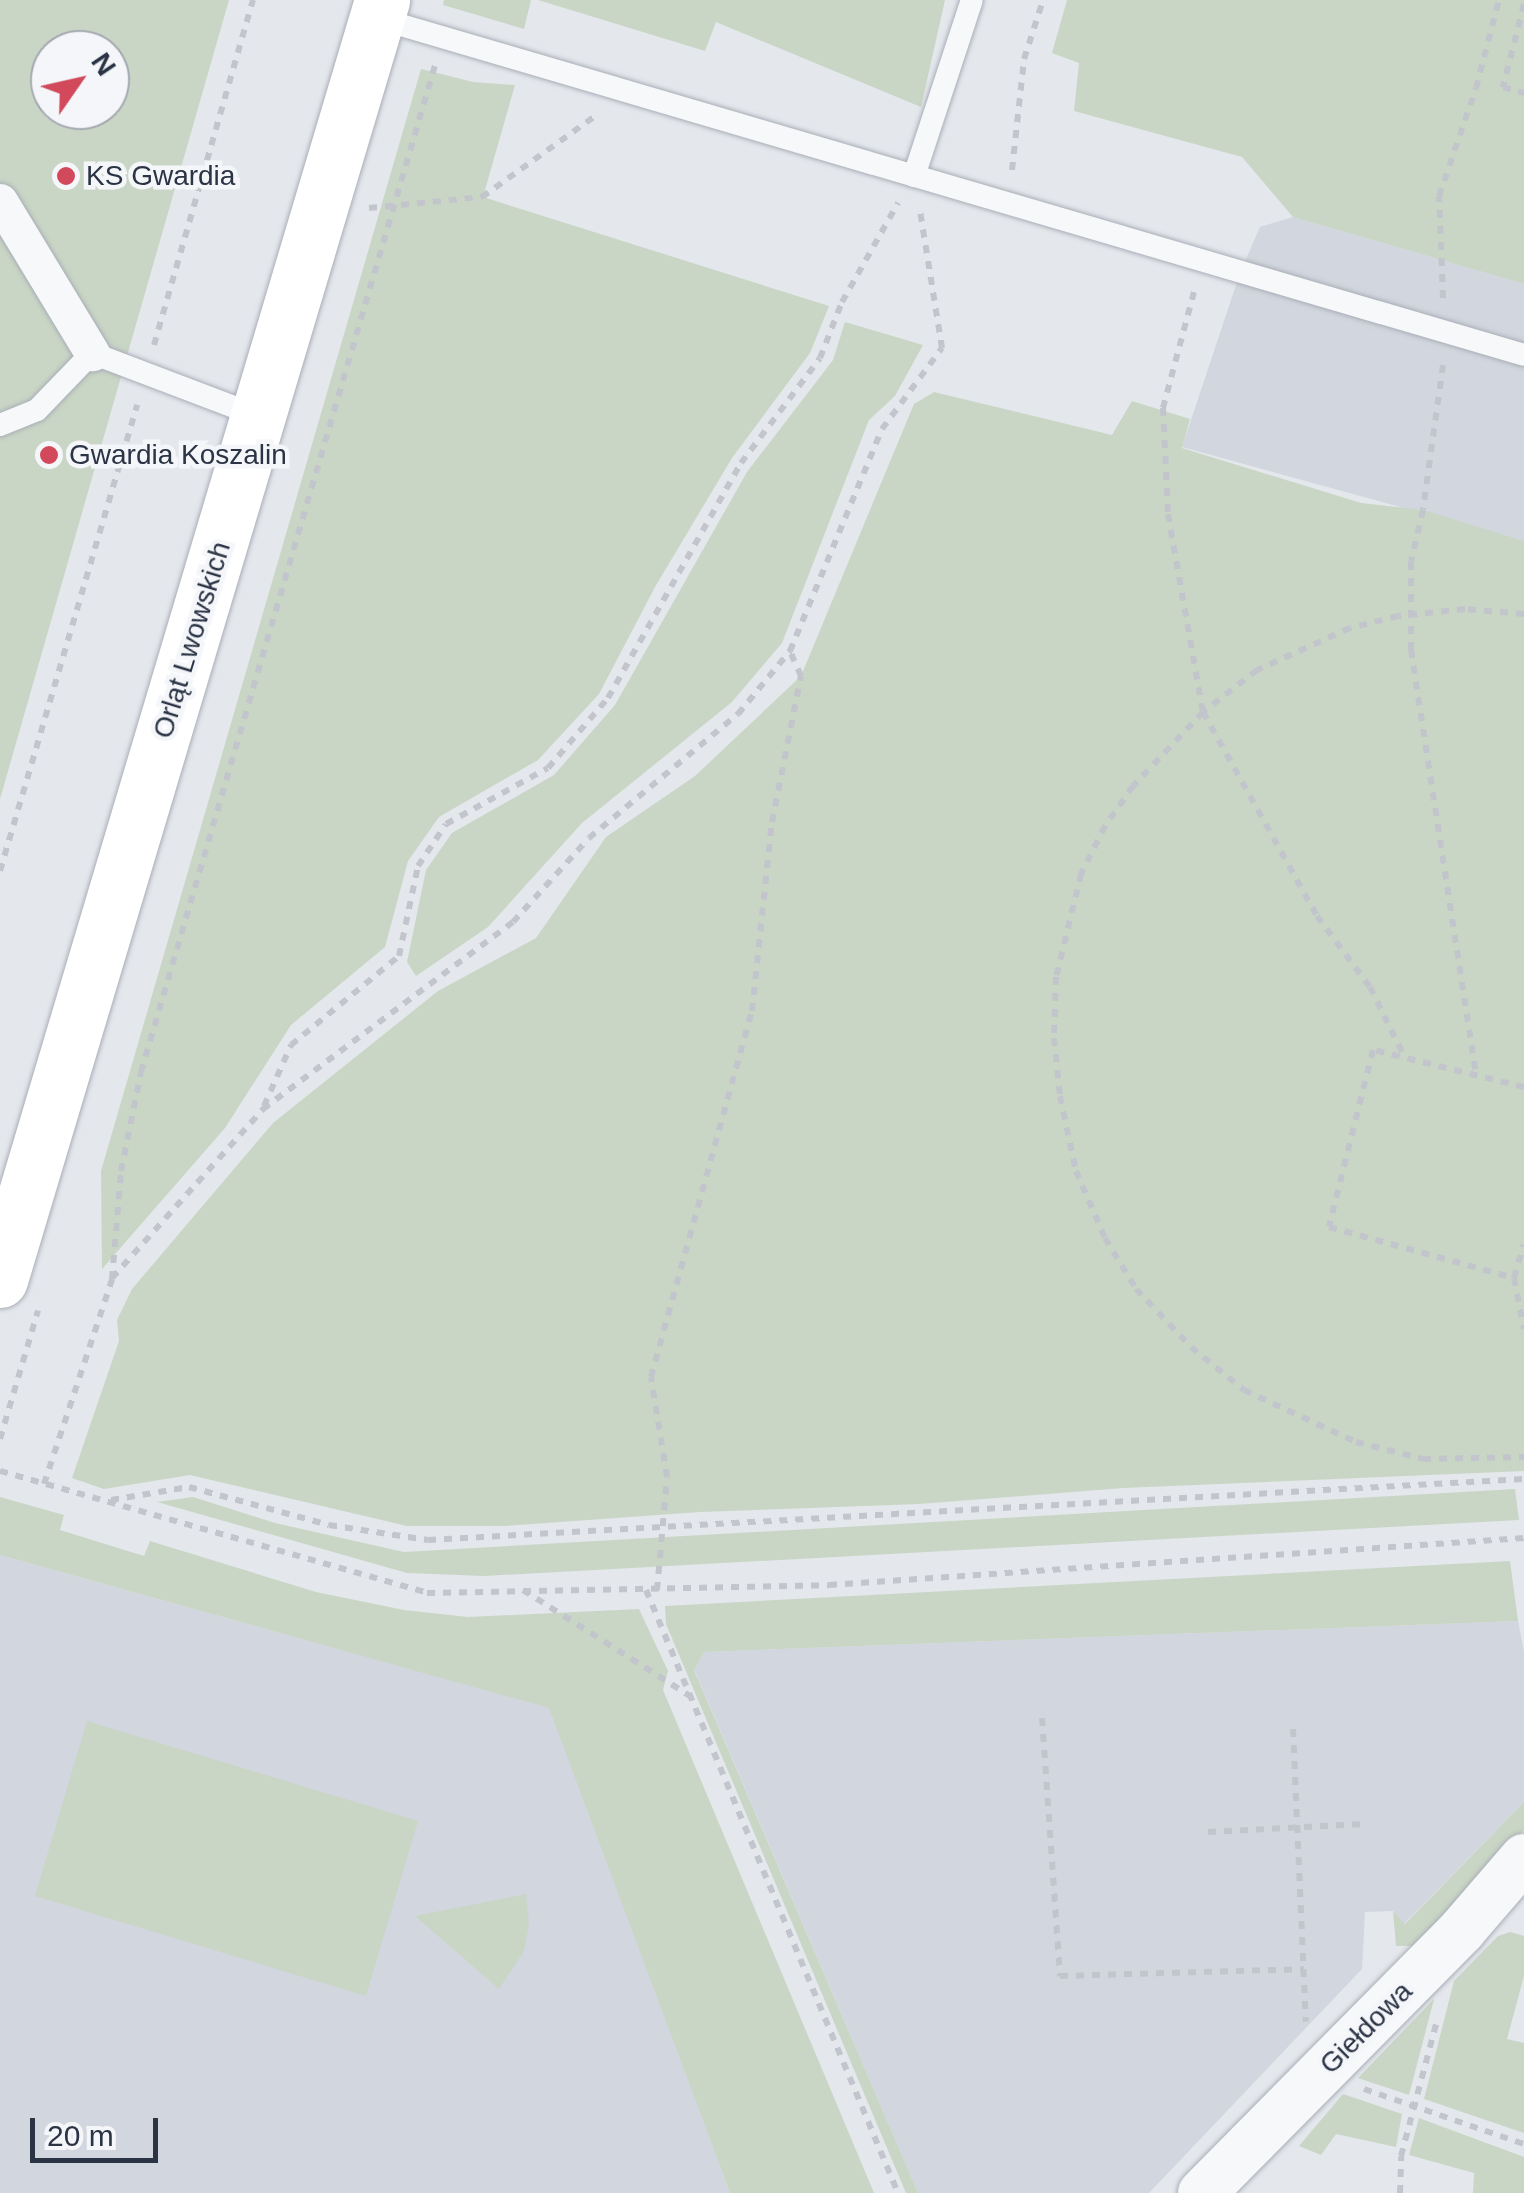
<!DOCTYPE html>
<html>
<head>
<meta charset="utf-8">
<style>
  body { margin:0 }
  #map { position:relative; width:1524px; height:2193px; overflow:hidden; background:#e4e7ec; font-family:Helvetica,sans-serif }
  div>[style] { position:absolute }
  .built>* { inset:0; background:#d2d6de }
  .green>* { inset:0; background:#c9d6c5 }
  .path>* { height:6px; margin-top:-3px; transform-origin:0; background:repeating-linear-gradient(90deg,#c2c5cb 0 8px,transparent 0 16px) }
  .roads { filter:drop-shadow(0 0 2px #a9aeb7) drop-shadow(0 0 2px #a9aeb7) }
  .service>* { height:22px; margin:-11px; padding:0 11px; transform-origin:11px; border-radius:11px; background:#f7f8fa }
  .pedestrian>* { height:35px; margin:-17.5px; padding:0 17.5px; transform-origin:17.5px; border-radius:17.5px; background:#f7f8fa }
  .minor>* { height:48px; margin:-24px; padding:0 24px; transform-origin:24px; border-radius:24px; background:#f7f8fa }
  .secondary>* { height:55px; margin:-27.5px; padding:0 27.5px; transform-origin:27.5px; border-radius:27.5px; background:#fff }
  .dots>* { width:28px; height:28px; translate:-50% -50%; box-sizing:border-box; border:5px solid #f4f6f9; border-radius:50% }
  span { translate:-50% -50%; white-space:nowrap; text-align:center; line-height:1.15; -webkit-text-stroke:9px #f4f6f9; paint-order:stroke }
  .poi-label { font-size:28px; color:#2b3445 }
  .left { translate:0 -50%; text-align:left }
  .street-label { font-size:28px; color:#2b3445 }
  .north { position:absolute; left:30px; top:30px; width:100px; height:100px; box-sizing:border-box; background:#f4f6f9; border:2px solid #a4a8b1; border-radius:50%; rotate:56deg; font-size:28px; font-weight:700; line-height:40px; text-align:center; color:#2b3445 }
  .north::after { content:''; display:block; margin:auto; width:35px; height:45px; background:#d1495b; clip-path:polygon(50% 0,100% 100%,50% 72%,0 100%) }
  .scale { position:absolute; left:30px; top:2118px; width:128px; height:45px; box-sizing:border-box; border:5px solid #2b3445; border-top:0; padding-left:12px; font-size:30px; line-height:35px; white-space:nowrap; color:#2b3445; -webkit-text-stroke:8px #f4f6f9; paint-order:stroke }
</style>
</head>
<body>
<div id="map">
  <div class="built">
    <i style="clip-path:polygon(1293px 217px,1524px 284px,1524px 541px,1182px 447px,1240px 273px,1260px 227px)"></i>
    <i style="clip-path:polygon(0 1555px,550px 1708px,730px 2193px,0 2193px)"></i>
    <i style="clip-path:polygon(1518px 1621px,1524px 1652px,1524px 1802px,1404px 1924px,1393px 1911px,1365px 1912px,1362px 1969px,1149px 2193px,918px 2193px,694px 1669px,704px 1652px)"></i>
  </div>
  <div class="green">
    <i style="clip-path:polygon(evenodd,0 0,229px 0,0 799px,0 0,50px 50px,110px 50px,110px 110px,50px 110px,50px 50px)"></i>
    <i style="clip-path:polygon(444px 0,531px 0,524px 29px,443px 5px)"></i>
    <i style="clip-path:polygon(538px 0,945px 0,921px 107px,716px 22px,705px 51px)"></i>
    <i style="clip-path:polygon(1067px 0,1524px 0,1524px 284px,1293px 217px,1242px 157px,1074px 111px,1079px 63px,1052px 53px)"></i>
    <i style="clip-path:polygon(421px 69px,473px 82px,515px 85px,483px 197px,829px 306px,810px 353px,732px 458px,655px 587px,599px 694px,538px 760px,439px 817px,408px 861px,385px 947px,291px 1025px,225px 1128px,102px 1269px,101px 1171px)"></i>
    <i style="clip-path:polygon(845px 322px,923px 345px,895px 396px,869px 420px,782px 643px,732px 702px,582px 823px,488px 927px,416px 976px,407px 962px,426px 870px,452px 833px,554px 775px,615px 705px,747px 472px,833px 360px)"></i>
    <i style="clip-path:polygon(934px 392px,1112px 435px,1132px 401px,1190px 419px,1182px 448px,1361px 503px,1423px 510px,1524px 541px,1524px 1471px,1123px 1488px,919px 1504px,700px 1512px,506px 1526px,407px 1526px,190px 1475px,104px 1489px,72px 1478px,119px 1341px,117px 1320px,132px 1289px,273px 1123px,438px 991px,536px 938px,606px 837px,695px 776px,801px 676px,914px 404px)"></i>
    <i style="clip-path:polygon(1515px 1489px,1519px 1520px,484px 1576px,407px 1573px,157px 1502px,193px 1497px,275px 1523px,404px 1552px)"></i>
    <i style="clip-path:polygon(0 1497px,64px 1515px,60px 1530px,144px 1556px,150px 1541px,316px 1592px,404px 1610px,468px 1617px,639px 1609px,668px 1671px,663px 1690px,874px 2193px,730px 2193px,549px 1708px,0 1555px)"></i>
    <i style="clip-path:polygon(1510px 1561px,1518px 1621px,704px 1652px,694px 1670px,918px 2193px,906px 2193px,666px 1624px,665px 1606px)"></i>
    <i style="clip-path:polygon(87px 1721px,418px 1821px,366px 1996px,35px 1896px)"></i>
    <i style="clip-path:polygon(1524px 1802px,1524px 1830px,1414px 1946px,1396px 1946px,1393px 1911px,1405px 1924px)"></i>
    <i style="clip-path:polygon(526px 1894px,529px 1924px,524px 1951px,499px 1989px,415px 1916px)"></i>
    <i style="clip-path:polygon(1510px 1932px,1524px 1936px,1524px 1976px,1507px 2039px,1524px 2043px,1524px 2133px,1424px 2099px,1454px 1981px,1498px 1936px)"></i>
    <i style="clip-path:polygon(1434px 1999px,1409px 2095px,1358px 2078px)"></i>
    <i style="clip-path:polygon(1343px 2094px,1402px 2114px,1396px 2147px,1336px 2134px,1321px 2155px,1299px 2146px)"></i>
    <i style="clip-path:polygon(1419px 2118px,1524px 2157px,1524px 2193px,1473px 2193px,1474px 2173px,1409px 2155px)"></i>
  </div>
  <div class="path">
    <i style="left:1524px;top:4px;width:86px;rotate:104.2deg"></i>
    <i style="left:1503px;top:87px;width:22px;rotate:16deg"></i>
    <i style="left:1012px;top:170px;width:112px;rotate:-83.8deg"></i>
    <i style="left:1024px;top:59px;width:62px;rotate:-72.1deg"></i>
    <i style="left:369px;top:208px;width:114px;rotate:-5.6deg"></i>
    <i style="left:482px;top:197px;width:139px;rotate:-35.6deg"></i>
    <i style="left:1194px;top:292px;width:120px;rotate:105deg"></i>
    <i style="left:1163px;top:408px;width:106px;rotate:87.3deg"></i>
    <i style="left:1168px;top:514px;width:201px;rotate:80deg"></i>
    <i style="left:1203px;top:712px;width:234px;rotate:60.8deg"></i>
    <i style="left:1317px;top:916px;width:89px;rotate:53.3deg"></i>
    <i style="left:1370px;top:987px;width:79px;rotate:63.8deg"></i>
    <i style="left:1443px;top:298px;width:102px;rotate:-92.2deg"></i>
    <i style="left:1439px;top:196px;width:114px;rotate:-71.1deg"></i>
    <i style="left:1476px;top:88px;width:91px;rotate:-75.4deg"></i>
    <i style="left:154px;top:345px;width:359px;rotate:-74deg"></i>
    <i style="left:1443px;top:365px;width:146px;rotate:97.9deg"></i>
    <i style="left:1423px;top:510px;width:53px;rotate:103deg"></i>
    <i style="left:1411px;top:562px;width:88px;rotate:90deg"></i>
    <i style="left:1411px;top:650px;width:431px;rotate:81.3deg"></i>
    <i style="left:1524px;top:614px;width:59px;rotate:-175.2deg"></i>
    <i style="left:1465px;top:609px;width:67px;rotate:174deg"></i>
    <i style="left:1398px;top:616px;width:49px;rotate:166deg"></i>
    <i style="left:1350px;top:628px;width:102px;rotate:155.7deg"></i>
    <i style="left:1257px;top:670px;width:68px;rotate:142.1deg"></i>
    <i style="left:1203px;top:712px;width:102px;rotate:133.4deg"></i>
    <i style="left:1133px;top:786px;width:49px;rotate:125deg"></i>
    <i style="left:1105px;top:826px;width:54px;rotate:116.6deg"></i>
    <i style="left:1081px;top:874px;width:106px;rotate:103.6deg"></i>
    <i style="left:1056px;top:977px;width:61px;rotate:91.9deg"></i>
    <i style="left:1054px;top:1038px;width:58px;rotate:84.1deg"></i>
    <i style="left:1060px;top:1096px;width:77px;rotate:78deg"></i>
    <i style="left:1076px;top:1171px;width:73px;rotate:66.6deg"></i>
    <i style="left:1105px;top:1238px;width:60px;rotate:58.7deg"></i>
    <i style="left:1136px;top:1289px;width:80px;rotate:46.5deg"></i>
    <i style="left:1191px;top:1347px;width:68px;rotate:39.1deg"></i>
    <i style="left:1244px;top:1390px;width:123px;rotate:24.9deg"></i>
    <i style="left:1356px;top:1442px;width:69px;rotate:14.2deg"></i>
    <i style="left:1423px;top:1459px;width:101px;rotate:-1.1deg"></i>
    <i style="left:0;top:871px;width:486px;rotate:-73.6deg"></i>
    <i style="left:1524px;top:1087px;width:155px;rotate:-166.2deg"></i>
    <i style="left:1373px;top:1050px;width:182px;rotate:104deg"></i>
    <i style="left:1329px;top:1227px;width:192px;rotate:15.4deg"></i>
    <i style="left:1514px;top:1278px;width:52px;rotate:78.9deg"></i>
    <i style="left:264px;top:1106px;width:67px;rotate:-66.1deg"></i>
    <i style="left:291px;top:1045px;width:140px;rotate:-39.5deg"></i>
    <i style="left:399px;top:956px;width:92px;rotate:-78.1deg"></i>
    <i style="left:418px;top:866px;width:50px;rotate:-56.3deg"></i>
    <i style="left:446px;top:824px;width:116px;rotate:-28.8deg"></i>
    <i style="left:548px;top:768px;width:92px;rotate:-49.4deg"></i>
    <i style="left:608px;top:698px;width:270px;rotate:-60.5deg"></i>
    <i style="left:741px;top:463px;width:131px;rotate:-53deg"></i>
    <i style="left:820px;top:358px;width:60px;rotate:-68.6deg"></i>
    <i style="left:842px;top:302px;width:114px;rotate:-60.5deg"></i>
    <i style="left:112px;top:1278px;width:227px;rotate:-48.2deg"></i>
    <i style="left:263px;top:1109px;width:312px;rotate:-36.8deg"></i>
    <i style="left:513px;top:922px;width:113px;rotate:-47.9deg"></i>
    <i style="left:589px;top:838px;width:194px;rotate:-39.8deg"></i>
    <i style="left:738px;top:714px;width:82px;rotate:-50.5deg"></i>
    <i style="left:790px;top:651px;width:240px;rotate:-67.5deg"></i>
    <i style="left:882px;top:429px;width:101px;rotate:-53.5deg"></i>
    <i style="left:942px;top:348px;width:139px;rotate:-99.1deg"></i>
    <i style="left:1514px;top:1278px;width:35px;rotate:-74deg"></i>
    <i style="left:0;top:1439px;width:134px;rotate:-73.5deg"></i>
    <i style="left:0;top:1471px;width:444px;rotate:15.9deg"></i>
    <i style="left:427px;top:1593px;width:402px;rotate:-1.1deg"></i>
    <i style="left:829px;top:1585px;width:697px;rotate:-3.87deg"></i>
    <i style="left:44px;top:1484px;width:216px;rotate:-71.6deg"></i>
    <i style="left:112px;top:1279px;width:108px;rotate:-85.2deg"></i>
    <i style="left:121px;top:1171px;width:101px;rotate:-78.6deg"></i>
    <i style="left:141px;top:1072px;width:1049px;rotate:-73.72deg"></i>
    <i style="left:111px;top:1500px;width:79px;rotate:-9.5deg"></i>
    <i style="left:189px;top:1487px;width:145px;rotate:15.2deg"></i>
    <i style="left:329px;top:1525px;width:100px;rotate:8.6deg"></i>
    <i style="left:428px;top:1540px;width:1098px;rotate:-3.19deg"></i>
    <i style="left:523px;top:1590px;width:198px;rotate:32.4deg"></i>
    <i style="left:646px;top:1590px;width:654px;rotate:67.32deg"></i>
    <i style="left:657px;top:1590px;width:113px;rotate:-84.9deg"></i>
    <i style="left:667px;top:1477px;width:101px;rotate:-99.1deg"></i>
    <i style="left:651px;top:1377px;width:380px;rotate:-74.6deg"></i>
    <i style="left:752px;top:1011px;width:190px;rotate:-84deg"></i>
    <i style="left:772px;top:822px;width:149px;rotate:-78.8deg"></i>
    <i style="left:801px;top:676px;width:27px;rotate:-114deg"></i>
    <i style="left:1042px;top:1718px;width:259px;rotate:86deg"></i>
    <i style="left:1060px;top:1976px;width:244px;rotate:-1.6deg"></i>
    <i style="left:1293px;top:1729px;width:293px;rotate:87.5deg"></i>
    <i style="left:1208px;top:1832px;width:156px;rotate:-2.9deg"></i>
    <i style="left:1364px;top:2089px;width:169px;rotate:19deg"></i>
    <i style="left:1400px;top:2193px;width:37px;rotate:-88deg"></i>
    <i style="left:1401px;top:2156px;width:137px;rotate:-75.1deg"></i>
  </div>
  <div class="roads">
    <div class="service">
      <i style="left:377px;top:18px;width:1195px;rotate:16.37deg"></i>
      <i style="left:914px;top:176px;width:185px;rotate:-71.8deg"></i>
      <i style="left:0;top:425px;width:40px;rotate:-22deg"></i>
      <i style="left:37px;top:410px;width:79px;rotate:-46deg"></i>
      <i style="left:92px;top:353px;width:178px;rotate:20.8deg"></i>
    </div>
    <div class="pedestrian">
      <i style="left:0;top:201px;width:178px;rotate:58.8deg"></i>
    </div>
    <div class="minor">
      <i style="left:1202px;top:2193px;width:370px;rotate:-45.3deg"></i>
      <i style="left:1462px;top:1930px;width:95px;rotate:-49.3deg"></i>
    </div>
    <div class="secondary">
      <i style="left:0;top:1280px;width:1336px;rotate:-73.38deg"></i>
    </div>
  </div>
  <div class="dots">
    <i style="left:66px;top:176px;background:#d1495b"></i>
    <i style="left:49px;top:455px;background:#d1495b"></i>
  </div>
  <div class="poi-label">
    <span class="left" style="left:86px;top:176px">KS Gwardia</span>
    <span class="left" style="left:69px;top:455px">Gwardia Koszalin</span>
  </div>
  <div class="street-label">
    <span style="left:192px;top:640px;rotate:-73deg">Orląt Lwowskich</span>
    <span style="left:1366px;top:2028px;rotate:-45deg">Giełdowa</span>
  </div>
  <div class="north">N</div>
  <div class="scale">20 m</div>
</div>
</body>
</html>
